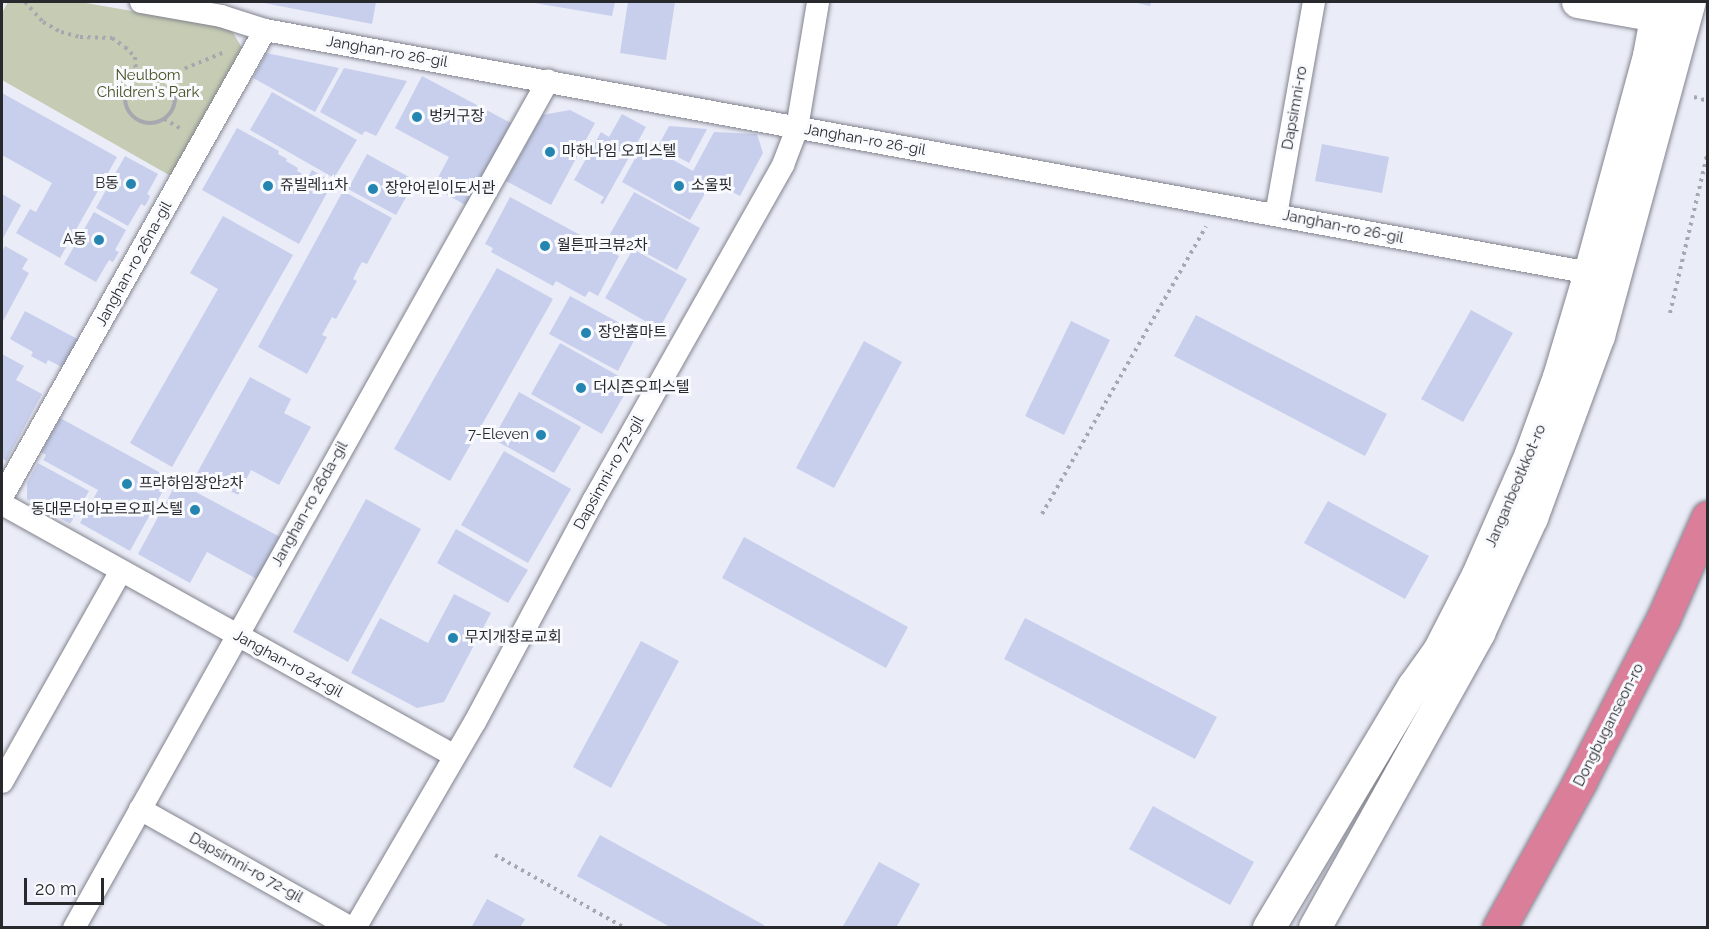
<!DOCTYPE html>
<html>
<head>
<meta charset="utf-8">
<style>
  body { margin:0 }
  #map { position:relative; width:1709px; height:929px; overflow:hidden; background:#eaecf7; font-family:Raleway,"Noto Sans KR",sans-serif }
  div>[style] { position:absolute }
  .green>* { inset:0; background:#c5ccb3 }
  .building>* { inset:0; background:#c8cfec }
  .path>* { height:4px; margin-top:-2px; transform-origin:0; background:repeating-linear-gradient(90deg,#a6a8b0 0 3px,transparent 0 7.5px) }
  .path>.ring { margin:-2px; padding:0; box-sizing:content-box; background:none; border:4px solid #a6a8b0; border-radius:50% }
  .roads { filter:drop-shadow(0 0 2px #81838d) drop-shadow(0 0 2px #81838d) }
  .street>* { height:22px; margin:-11px; padding:0 11px; transform-origin:11px; border-radius:11px; background:#fff }
  .secondary>* { height:32px; margin:-16px; padding:0 16px; transform-origin:16px; border-radius:16px; background:#fff }
  .highway>* { height:33px; margin:-16.5px; padding:0 16.5px; transform-origin:16.5px; border-radius:16.5px; background:#da7e9a }
  .dots>* { width:16px; height:16px; translate:-50% -50%; box-sizing:border-box; border:3px solid #f9fafe; border-radius:50% }
  span { translate:-50% -50%; white-space:nowrap; text-align:center; line-height:1.15; -webkit-text-stroke:6px #f9fafe; paint-order:stroke }
  .street-label { font-size:15px; color:#28292d }
  .park-label { font-size:15px; color:#455020 }
  .poi-label { font-size:15px; color:#28292d }
  .left { translate:0 -50%; text-align:left }
  .right { translate:-100% -50%; text-align:right }
  .frame { position:absolute; inset:0; border:3px solid #28292d; pointer-events:none }
  .scale { position:absolute; left:24px; top:878px; width:80px; height:27px; box-sizing:border-box; border:3px solid #28292d; border-top:0; padding-left:8px; font-size:18px; line-height:21px; white-space:nowrap; color:#28292d; -webkit-text-stroke:4px #f9fafe; paint-order:stroke }
</style>
</head>
<body>
<div id="map">
  <div class="green">
    <i style="clip-path:polygon(8px 2px,80px 2px,230px 28px,247px 56px,176px 179px,2px 80px,2px 13px)"></i>
  </div>
  <div class="building">
    <i style="clip-path:polygon(259px 2px,376px 2px,372px 24px)"></i>
    <i style="clip-path:polygon(528px 2px,615px 2px,612px 16px)"></i>
    <i style="clip-path:polygon(628px 2px,675px 2px,666px 60px,620px 53px)"></i>
    <i style="clip-path:polygon(1133px 2px,1151px 2px,1150px 6px)"></i>
    <i style="clip-path:polygon(266px 53px,339px 68px,315px 112px,253px 78px)"></i>
    <i style="clip-path:polygon(344px 68px,407px 81px,376px 136px,365px 131px,362px 135px,320px 112px)"></i>
    <i style="clip-path:polygon(422px 76px,513px 124px,469px 207px,433px 187px,449px 157px,395px 128px)"></i>
    <i style="clip-path:polygon(272px 92px,357px 140px,334px 178px,250px 130px)"></i>
    <i style="clip-path:polygon(2px 93px,117px 157px,60px 258px,16px 233px,30px 209px,36px 212px,52px 183px,2px 155px)"></i>
    <i style="clip-path:polygon(570px 110px,595px 123px,551px 205px,506px 181px,542px 115px)"></i>
    <i style="clip-path:polygon(622px 114px,646px 127px,603px 204px,600px 203px,604px 197px,574px 180px,601px 132px,609px 137px)"></i>
    <i style="clip-path:polygon(669px 126px,707px 129px,689px 163px,658px 146px)"></i>
    <i style="clip-path:polygon(237px 128px,279px 151px,278px 154px,287px 159px,286px 161px,298px 168px,297px 171px,308px 177px,312px 170px,333px 182px,299px 244px,202px 190px)"></i>
    <i style="clip-path:polygon(714px 132px,757px 134px,763px 153px,740px 196px,706px 178px,712px 181px,690px 220px,622px 182px,638px 153px,650px 160px,655px 150px,693px 171px)"></i>
    <i style="clip-path:polygon(1322px 144px,1389px 157px,1382px 193px,1315px 181px)"></i>
    <i style="clip-path:polygon(367px 154px,420px 183px,420px 192px,410px 190px,396px 215px,348px 189px)"></i>
    <i style="clip-path:polygon(125px 156px,158px 174px,147px 194px,150px 196px,148px 201px,145px 206px,141px 204px,128px 226px,96px 208px)"></i>
    <i style="clip-path:polygon(343px 191px,392px 218px,367px 264px,362px 262px,358px 269px,353px 279px,357px 281px,336px 319px,332px 317px,322px 335px,327px 337px,307px 374px,258px 347px)"></i>
    <i style="clip-path:polygon(634px 192px,700px 228px,677px 270px,610px 234px)"></i>
    <i style="clip-path:polygon(2px 194px,21px 205px,2px 240px)"></i>
    <i style="clip-path:polygon(510px 197px,619px 256px,598px 296px,589px 291px,585px 297px,556px 281px,553px 286px,491px 252px,493px 248px,485px 244px)"></i>
    <i style="clip-path:polygon(94px 212px,126px 230px,115px 250px,119px 252px,113px 262px,109px 260px,96px 282px,64px 264px)"></i>
    <i style="clip-path:polygon(223px 216px,293px 255px,172px 467px,130px 443px,218px 289px,190px 273px)"></i>
    <i style="clip-path:polygon(5px 246px,28px 259px,22px 269px,29px 273px,2px 323px,2px 252px)"></i>
    <i style="clip-path:polygon(633px 249px,687px 279px,659px 329px,605px 298px)"></i>
    <i style="clip-path:polygon(497px 268px,553px 299px,450px 481px,394px 449px)"></i>
    <i style="clip-path:polygon(570px 296px,638px 333px,618px 371px,549px 334px)"></i>
    <i style="clip-path:polygon(1471px 310px,1513px 333px,1463px 422px,1421px 399px)"></i>
    <i style="clip-path:polygon(25px 311px,83px 342px,68px 370px,48px 360px,46px 364px,31px 356px,33px 352px,10px 339px)"></i>
    <i style="clip-path:polygon(1196px 315px,1387px 414px,1365px 456px,1174px 356px)"></i>
    <i style="clip-path:polygon(1071px 321px,1110px 340px,1064px 435px,1025px 416px)"></i>
    <i style="clip-path:polygon(864px 341px,902px 362px,834px 488px,796px 468px)"></i>
    <i style="clip-path:polygon(560px 343px,631px 383px,602px 434px,531px 394px)"></i>
    <i style="clip-path:polygon(2px 354px,24px 366px,16px 380px,42px 394px,6px 461px,2px 458px)"></i>
    <i style="clip-path:polygon(250px 377px,291px 399px,284px 413px,311px 427px,279px 485px,251px 470px,238px 495px,197px 473px)"></i>
    <i style="clip-path:polygon(519px 392px,581px 427px,554px 473px,493px 439px)"></i>
    <i style="clip-path:polygon(60px 418px,170px 478px,130px 551px,80px 523px,98px 490px,43px 460px,46px 455px,41px 452px)"></i>
    <i style="clip-path:polygon(504px 451px,571px 489px,528px 563px,461px 525px)"></i>
    <i style="clip-path:polygon(38px 463px,89px 491px,70px 524px,27px 499px,27px 483px)"></i>
    <i style="clip-path:polygon(177px 482px,280px 537px,257px 579px,207px 552px,190px 583px,138px 554px)"></i>
    <i style="clip-path:polygon(366px 499px,421px 529px,348px 662px,293px 632px)"></i>
    <i style="clip-path:polygon(1328px 501px,1429px 556px,1405px 599px,1304px 543px)"></i>
    <i style="clip-path:polygon(456px 529px,528px 570px,508px 603px,437px 563px)"></i>
    <i style="clip-path:polygon(744px 537px,908px 627px,886px 668px,722px 578px)"></i>
    <i style="clip-path:polygon(454px 594px,491px 613px,444px 702px,417px 708px,351px 673px,380px 618px,428px 643px)"></i>
    <i style="clip-path:polygon(1025px 618px,1217px 717px,1195px 759px,1004px 659px)"></i>
    <i style="clip-path:polygon(641px 641px,679px 661px,611px 788px,573px 767px)"></i>
    <i style="clip-path:polygon(1153px 806px,1254px 862px,1230px 905px,1129px 849px)"></i>
    <i style="clip-path:polygon(600px 835px,764px 925px,763px 928px,672px 928px,577px 876px)"></i>
    <i style="clip-path:polygon(879px 862px,920px 884px,896px 928px,842px 928px)"></i>
    <i style="clip-path:polygon(487px 899px,525px 919px,520px 928px,471px 928px)"></i>
  </div>
  <div class="path">
    <i style="left:25px;top:2px;width:27px;rotate:48deg"></i>
    <i style="left:43px;top:22px;width:21px;rotate:29deg"></i>
    <i style="left:61px;top:32px;width:20px;rotate:15deg"></i>
    <i style="left:80px;top:37px;width:32px;rotate:2deg"></i>
    <i style="left:112px;top:38px;width:16px;rotate:35deg"></i>
    <i style="left:125px;top:47px;width:14px;rotate:45deg"></i>
    <i style="left:135px;top:57px;width:21px;rotate:87deg"></i>
    <i class="ring" style="left:125px;top:73px;width:46px;height:46px"></i>
    <i style="left:164px;top:77px;width:66px;rotate:-22.3deg"></i>
    <i style="left:1694px;top:97px;width:15px;rotate:16deg"></i>
    <i style="left:164px;top:119px;width:20px;rotate:30deg"></i>
    <i style="left:1670px;top:313px;width:166px;rotate:-76.8deg"></i>
    <i style="left:1042px;top:514px;width:331px;rotate:-60.3deg"></i>
    <i style="left:495px;top:855px;width:149px;rotate:29.3deg"></i>
  </div>
  <div class="roads">
    <div class="street">
      <i style="left:141px;top:2px;width:81px;rotate:9.9deg"></i>
      <i style="left:221px;top:16px;width:46px;rotate:17.7deg"></i>
      <i style="left:265px;top:30px;width:1347px;rotate:10.39deg"></i>
      <i style="left:1276px;top:215px;width:216px;rotate:-79.9deg"></i>
      <i style="left:2px;top:497px;width:536px;rotate:-60.61deg"></i>
      <i style="left:2px;top:504px;width:518px;rotate:29.09deg"></i>
      <i style="left:2px;top:782px;width:242px;rotate:-60.6deg"></i>
      <i style="left:140px;top:809px;width:242px;rotate:29.4deg"></i>
      <i style="left:74px;top:928px;width:971px;rotate:-60.77deg"></i>
      <i style="left:355px;top:928px;width:238px;rotate:-59.8deg"></i>
      <i style="left:475px;top:722px;width:251px;rotate:-61.9deg"></i>
      <i style="left:593px;top:501px;width:386px;rotate:-60.5deg"></i>
      <i style="left:783px;top:165px;width:40px;rotate:-69deg"></i>
      <i style="left:797px;top:128px;width:128px;rotate:-80.5deg"></i>
    </div>
    <div class="secondary">
      <i style="left:1578px;top:2px;width:80px;rotate:10deg"></i>
      <i style="left:1269px;top:928px;width:282px;rotate:-59.1deg"></i>
      <i style="left:1414px;top:686px;width:43px;rotate:-54.5deg"></i>
      <i style="left:1439px;top:651px;width:85px;rotate:-62.8deg"></i>
      <i style="left:1478px;top:575px;width:132px;rotate:-66.3deg"></i>
      <i style="left:1531px;top:454px;width:82px;rotate:-70deg"></i>
      <i style="left:1559px;top:377px;width:109px;rotate:-73.4deg"></i>
      <i style="left:1590px;top:273px;width:225px;rotate:-74.8deg"></i>
      <i style="left:1649px;top:56px;width:55px;rotate:-79.5deg"></i>
      <i style="left:1315px;top:928px;width:338px;rotate:-60.9deg"></i>
      <i style="left:1479px;top:633px;width:127px;rotate:-65.3deg"></i>
      <i style="left:1532px;top:518px;width:194px;rotate:-69.8deg"></i>
      <i style="left:1599px;top:336px;width:346px;rotate:-74.8deg"></i>
    </div>
    <div class="highway">
      <i style="left:1499px;top:928px;width:168px;rotate:-61.1deg"></i>
      <i style="left:1580px;top:781px;width:182px;rotate:-62.9deg"></i>
      <i style="left:1663px;top:619px;width:111px;rotate:-66.2deg"></i>
    </div>
  </div>
  <div class="dots">
    <i style="left:417px;top:117px;background:#2585b1"></i>
    <i style="left:550px;top:152px;background:#2585b1"></i>
    <i style="left:131px;top:184px;background:#2585b1"></i>
    <i style="left:268px;top:186px;background:#2585b1"></i>
    <i style="left:679px;top:186px;background:#2585b1"></i>
    <i style="left:373px;top:189px;background:#2585b1"></i>
    <i style="left:99px;top:240px;background:#2585b1"></i>
    <i style="left:545px;top:246px;background:#2585b1"></i>
    <i style="left:586px;top:333px;background:#2585b1"></i>
    <i style="left:581px;top:388px;background:#2585b1"></i>
    <i style="left:541px;top:435px;background:#2585b1"></i>
    <i style="left:127px;top:484px;background:#2585b1"></i>
    <i style="left:195px;top:510px;background:#2585b1"></i>
    <i style="left:453px;top:638px;background:#2585b1"></i>
  </div>
  <div class="street-label">
    <span style="left:387px;top:52px;rotate:10deg">Janghan-ro 26-gil</span>
    <span style="left:1295px;top:108px;rotate:-80deg">Dapsimni-ro</span>
    <span style="left:865px;top:140px;rotate:10deg">Janghan-ro 26-gil</span>
    <span style="left:1343px;top:227px;rotate:11deg">Janghan-ro 26-gil</span>
    <span style="left:134px;top:264px;rotate:-61deg">Janghan-ro 26na-gil</span>
    <span style="left:609px;top:473px;rotate:-61deg">Dapsimni-ro 72-gil</span>
    <span style="left:1516px;top:486px;rotate:-67deg">Janganbeotkkot-ro</span>
    <span style="left:310px;top:504px;rotate:-61deg">Janghan-ro 26da-gil</span>
    <span style="left:288px;top:664px;rotate:29deg">Janghan-ro 24-gil</span>
    <span style="left:1609px;top:725px;rotate:-63deg">Dongbuganseon-ro</span>
    <span style="left:246px;top:868px;rotate:29deg">Dapsimni-ro 72-gil</span>
  </div>
  <div class="park-label">
    <span style="left:148px;top:84px">Neulbom<br>Children's Park</span>
  </div>
  <div class="poi-label">
    <span class="left" style="left:429px;top:117px">벙커구장</span>
    <span class="left" style="left:562px;top:152px">마하나임 오피스텔</span>
    <span class="right" style="left:119px;top:184px">B동</span>
    <span class="left" style="left:280px;top:186px">쥬빌레11차</span>
    <span class="left" style="left:691px;top:186px">소울핏</span>
    <span class="left" style="left:385px;top:189px">장안어린이도서관</span>
    <span class="right" style="left:87px;top:240px">A동</span>
    <span class="left" style="left:557px;top:246px">월튼파크뷰2차</span>
    <span class="left" style="left:598px;top:333px">장안홈마트</span>
    <span class="left" style="left:593px;top:388px">더시즌오피스텔</span>
    <span class="right" style="left:529px;top:435px">7-Eleven</span>
    <span class="left" style="left:139px;top:484px">프라하임장안2차</span>
    <span class="right" style="left:183px;top:510px">동대문더아모르오피스텔</span>
    <span class="left" style="left:465px;top:638px">무지개장로교회</span>
  </div>
  <div class="frame"></div>
  <div class="scale">20 m</div>
</div>
</body>
</html>
